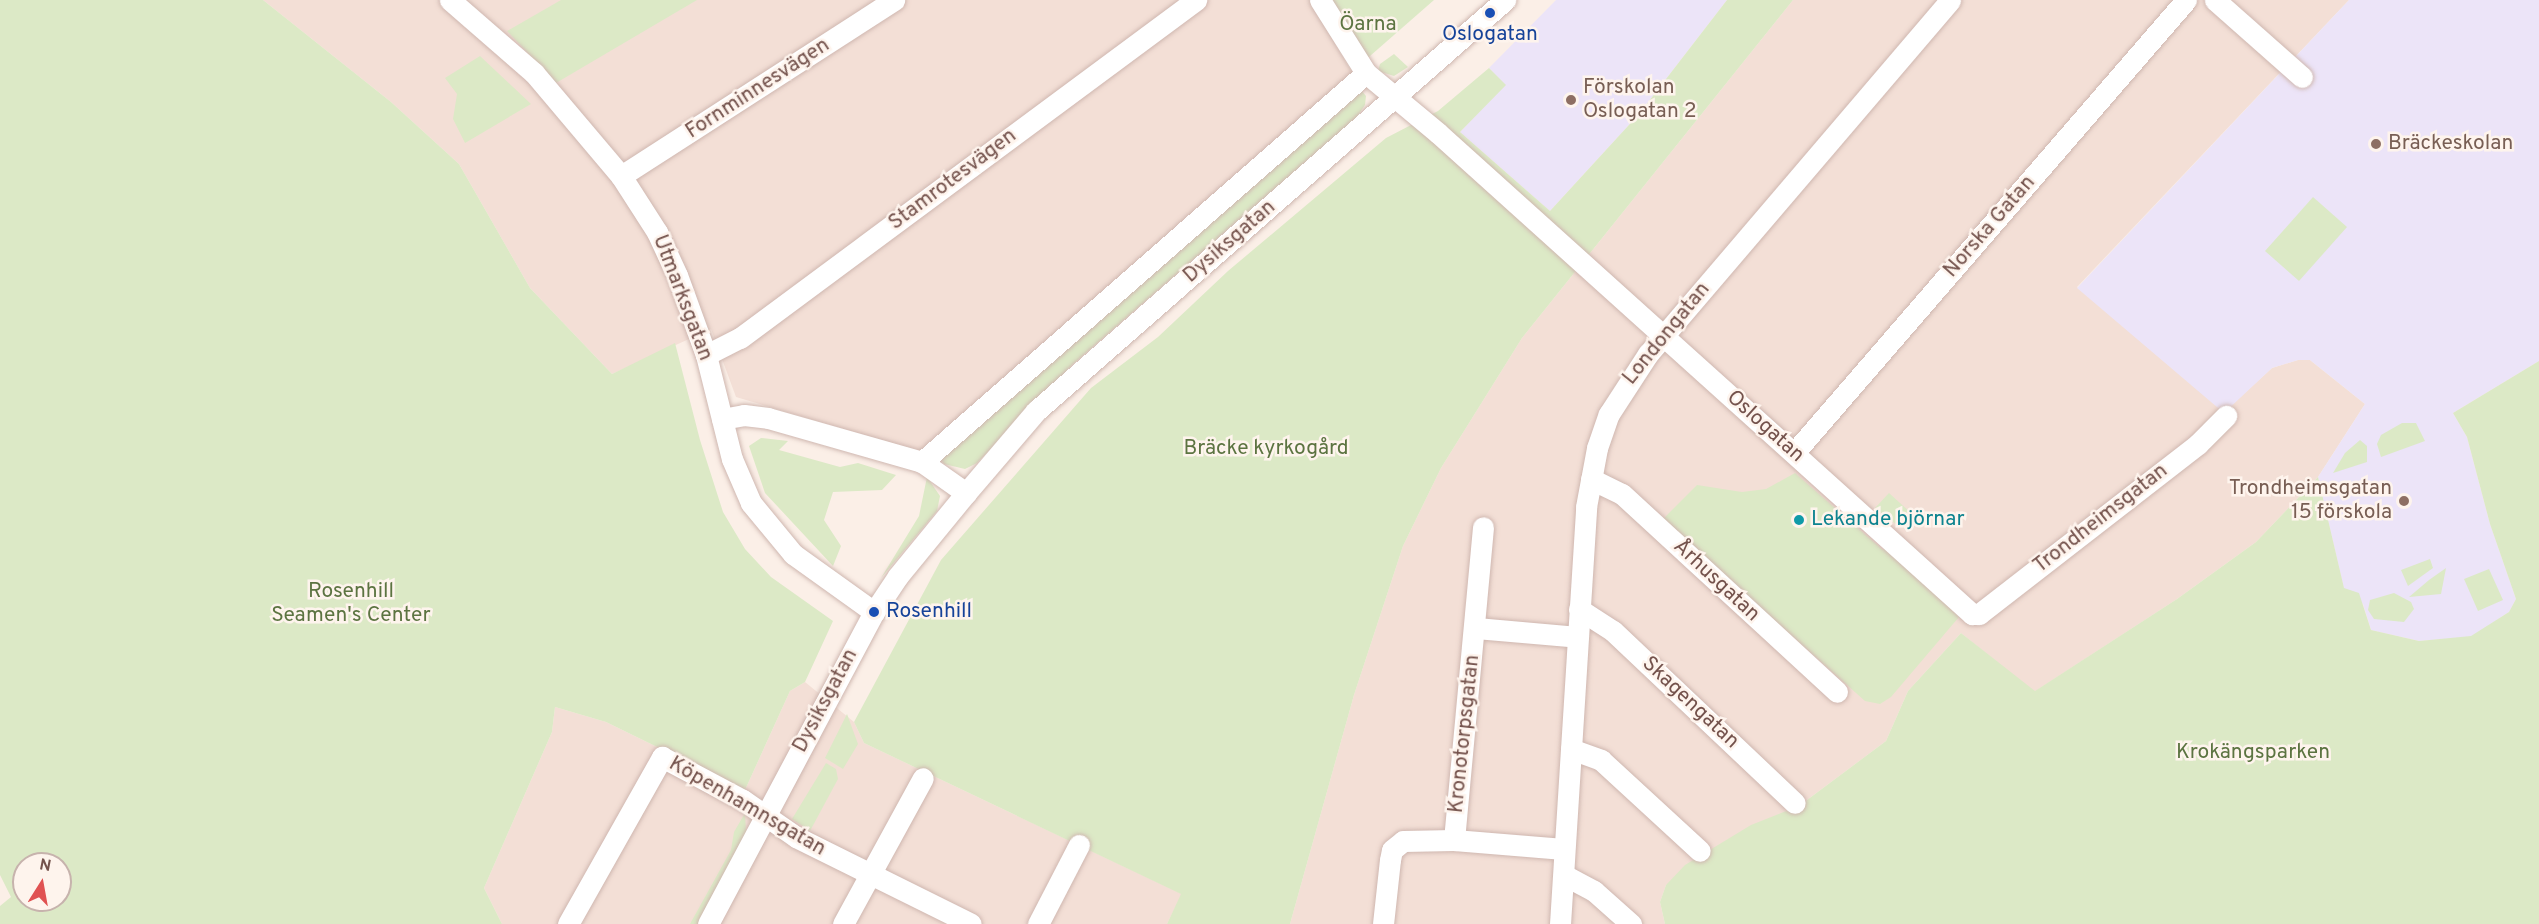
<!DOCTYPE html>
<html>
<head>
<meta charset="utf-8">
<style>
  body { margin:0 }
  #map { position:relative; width:2539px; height:924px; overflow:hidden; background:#fbefe7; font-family:Overpass,sans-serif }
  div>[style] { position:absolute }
  .residential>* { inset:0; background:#f3dfd6 }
  .education>* { inset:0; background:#ece4f8 }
  .green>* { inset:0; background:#dce9c6 }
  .roads { filter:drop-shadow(0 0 2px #cfb7b0) drop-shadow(0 0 2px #cfb7b0) }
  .street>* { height:21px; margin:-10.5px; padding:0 10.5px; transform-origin:10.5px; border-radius:10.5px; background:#fff }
  .dots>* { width:16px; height:16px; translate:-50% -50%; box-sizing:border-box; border:3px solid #fef4ed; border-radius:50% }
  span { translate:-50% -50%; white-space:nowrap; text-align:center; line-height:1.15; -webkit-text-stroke:5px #fef4ed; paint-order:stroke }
  .park-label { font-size:21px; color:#5c7441 }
  .transit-label { font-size:21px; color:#164399 }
  .left { translate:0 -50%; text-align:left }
  .education-label { font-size:21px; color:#785e54 }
  .right { translate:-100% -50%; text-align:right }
  .street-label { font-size:21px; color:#74524c }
  .culture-label { font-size:21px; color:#0d838f }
  .north { position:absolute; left:12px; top:852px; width:60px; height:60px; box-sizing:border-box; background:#fef4ed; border:2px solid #c7b3ad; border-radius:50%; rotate:11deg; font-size:16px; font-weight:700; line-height:24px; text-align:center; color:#74524c }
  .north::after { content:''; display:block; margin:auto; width:21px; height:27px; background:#e05252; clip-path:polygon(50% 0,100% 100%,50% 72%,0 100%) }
</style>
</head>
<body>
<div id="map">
  <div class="residential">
    <i style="clip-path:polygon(263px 0,1309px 0,1353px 74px,919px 451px,736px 397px,711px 329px,612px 374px,530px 288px,459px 164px,391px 102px)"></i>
    <i style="clip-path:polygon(1793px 0,2349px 0,2077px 287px,2224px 412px,2272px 368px,2298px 360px,2310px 360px,2365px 404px,2318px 477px,2256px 542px,2177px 599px,2034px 692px,1961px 633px,1908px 691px,1886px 741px,1799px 806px,1666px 885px,1660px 902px,1665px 924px,1290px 924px,1354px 695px,1403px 546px,1441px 468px,1522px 338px)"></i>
    <i style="clip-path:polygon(805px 682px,854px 722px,864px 743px,1182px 894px,1167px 924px,502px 924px,484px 888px,552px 732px,555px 707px,606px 722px,745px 790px,790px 691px)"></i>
  </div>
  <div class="education">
    <i style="clip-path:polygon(1556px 0,1727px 0,1639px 114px,1550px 211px,1460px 132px,1505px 85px,1489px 68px)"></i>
    <i style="clip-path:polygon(2349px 0,2539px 0,2539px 361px,2453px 413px,2467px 437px,2490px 524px,2516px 599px,2509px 612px,2471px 637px,2419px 641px,2371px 630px,2363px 604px,2344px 589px,2318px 477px,2365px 404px,2310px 360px,2298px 360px,2272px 368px,2224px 413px,2077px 288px)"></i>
  </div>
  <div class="green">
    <i style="clip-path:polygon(evenodd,0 0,263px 0,391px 102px,459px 164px,530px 288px,612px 374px,675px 343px,700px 440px,723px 512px,745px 549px,771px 577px,833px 621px,805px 682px,790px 691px,745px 790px,606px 722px,555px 707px,552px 732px,484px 888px,502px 924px,0 924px,0 906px,11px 897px,0 875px,0 0,24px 864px,60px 864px,60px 900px,24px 900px,24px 864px)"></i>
    <i style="clip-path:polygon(561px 0,697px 0,556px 83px,507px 31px)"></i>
    <i style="clip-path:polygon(1325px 0,1434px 0,1362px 63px)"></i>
    <i style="clip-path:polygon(1727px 0,1793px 0,1522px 338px,1441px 468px,1403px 546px,1354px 695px,1290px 924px,1167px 924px,1181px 894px,864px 743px,854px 722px,941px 560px,1091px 388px,1158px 337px,1228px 271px,1386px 138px,1438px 111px,1489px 68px,1506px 85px,1460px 132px,1550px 211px,1639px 114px)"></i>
    <i style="clip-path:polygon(1394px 54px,1408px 67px,1394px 76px,1378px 71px,1380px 64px)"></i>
    <i style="clip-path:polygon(480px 56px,531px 104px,465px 143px,453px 119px,457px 94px,445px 78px)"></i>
    <i style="clip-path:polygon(1361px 90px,1366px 96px,1365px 105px,1356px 118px,1072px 365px,977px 463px,965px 469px,944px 464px,941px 460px)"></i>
    <i style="clip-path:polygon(2313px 197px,2347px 227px,2299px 281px,2265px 251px)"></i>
    <i style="clip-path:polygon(2539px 361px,2539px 924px,1665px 924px,1660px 902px,1666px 885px,1685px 865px,1751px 825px,1799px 806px,1886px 741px,1908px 691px,1961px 633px,2035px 691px,2177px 599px,2256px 542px,2318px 477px,2344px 588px,2359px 593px,2371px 630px,2419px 641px,2471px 636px,2509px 612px,2516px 599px,2490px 524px,2467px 437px,2453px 413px)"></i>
    <i style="clip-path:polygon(2402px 423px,2416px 423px,2425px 441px,2381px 457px,2377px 444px,2381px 435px)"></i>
    <i style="clip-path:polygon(761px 438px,788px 441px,779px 450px,840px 467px,858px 463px,896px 475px,882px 490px,833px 492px,824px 520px,841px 546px,833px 566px,765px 493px,749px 446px)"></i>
    <i style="clip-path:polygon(2360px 440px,2367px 446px,2367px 462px,2333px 473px,2345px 453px)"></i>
    <i style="clip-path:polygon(1795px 473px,1883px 550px,1886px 546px,1959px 617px,1891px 697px,1880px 704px,1865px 701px,1662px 520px,1697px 485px,1742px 492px,1766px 489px)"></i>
    <i style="clip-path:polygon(927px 477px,940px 496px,937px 511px,881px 578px,919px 516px)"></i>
    <i style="clip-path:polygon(1889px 493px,1910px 512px,1897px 525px,1875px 508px)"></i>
    <i style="clip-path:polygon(2430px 559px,2433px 568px,2408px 586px,2401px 570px)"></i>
    <i style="clip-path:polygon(2446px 568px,2441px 594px,2409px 597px,2429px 580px)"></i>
    <i style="clip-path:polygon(2489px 569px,2503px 600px,2478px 611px,2464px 579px)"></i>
    <i style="clip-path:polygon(2394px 593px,2411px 602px,2414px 609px,2404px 622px,2374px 619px,2368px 610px,2370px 600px)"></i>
    <i style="clip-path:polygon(847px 714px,858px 744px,843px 769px,825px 758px)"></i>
    <i style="clip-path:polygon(826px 763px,836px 769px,838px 779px,810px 831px,792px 819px)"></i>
    <i style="clip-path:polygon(745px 813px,746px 832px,698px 924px,690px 924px,731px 850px,734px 832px)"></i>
  </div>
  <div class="roads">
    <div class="street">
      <i style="left:450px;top:0;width:111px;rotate:41deg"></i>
      <i style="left:534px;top:73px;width:135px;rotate:49.8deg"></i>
      <i style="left:621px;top:176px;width:67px;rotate:57.3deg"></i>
      <i style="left:657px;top:232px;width:47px;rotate:65.1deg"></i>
      <i style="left:677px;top:275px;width:85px;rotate:70.1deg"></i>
      <i style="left:706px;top:355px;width:107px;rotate:76deg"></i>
      <i style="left:732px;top:459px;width:48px;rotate:66.6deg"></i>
      <i style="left:751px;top:503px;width:66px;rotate:50.5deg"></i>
      <i style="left:793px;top:554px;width:100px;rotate:35.6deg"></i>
      <i style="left:1320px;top:0;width:86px;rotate:57.8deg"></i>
      <i style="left:1366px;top:73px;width:94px;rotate:39.8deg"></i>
      <i style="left:1438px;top:133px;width:719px;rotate:42.01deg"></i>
      <i style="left:1972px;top:614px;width:7px"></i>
      <i style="left:1979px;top:614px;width:277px;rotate:-37.8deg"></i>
      <i style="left:2198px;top:444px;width:40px;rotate:-45deg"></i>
      <i style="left:2215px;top:0;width:116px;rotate:41.5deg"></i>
      <i style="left:621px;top:176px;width:325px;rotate:-32.8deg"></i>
      <i style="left:706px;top:355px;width:38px;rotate:-27deg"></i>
      <i style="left:740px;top:338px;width:568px;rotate:-36.55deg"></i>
      <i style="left:722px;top:419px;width:22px;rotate:-10deg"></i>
      <i style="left:744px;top:415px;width:24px;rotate:7deg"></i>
      <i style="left:768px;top:418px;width:160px;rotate:15.9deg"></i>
      <i style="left:922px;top:462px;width:54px;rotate:35.2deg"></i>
      <i style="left:1794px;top:453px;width:599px;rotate:-49.13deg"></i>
      <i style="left:922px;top:462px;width:590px;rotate:-41.22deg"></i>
      <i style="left:1591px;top:479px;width:34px;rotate:26deg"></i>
      <i style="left:1622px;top:494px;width:292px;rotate:42.6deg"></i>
      <i style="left:1579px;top:609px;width:40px;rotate:32.9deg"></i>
      <i style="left:1613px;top:631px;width:250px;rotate:43.4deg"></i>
      <i style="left:1476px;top:628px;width:102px;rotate:5deg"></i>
      <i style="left:1571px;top:749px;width:32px;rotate:20deg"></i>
      <i style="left:1601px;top:760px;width:134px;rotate:42.6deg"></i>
      <i style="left:1454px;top:840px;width:314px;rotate:-84.7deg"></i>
      <i style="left:1564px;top:875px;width:34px;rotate:28deg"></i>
      <i style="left:1594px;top:891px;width:50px;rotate:41.7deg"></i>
      <i style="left:568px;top:924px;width:192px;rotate:-60.6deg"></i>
      <i style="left:662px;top:757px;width:92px;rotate:28deg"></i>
      <i style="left:743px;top:800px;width:65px;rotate:34.9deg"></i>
      <i style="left:796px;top:837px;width:195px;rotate:26.4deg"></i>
      <i style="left:708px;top:924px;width:353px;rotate:-62deg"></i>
      <i style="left:874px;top:612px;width:43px;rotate:-56.3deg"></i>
      <i style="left:898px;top:576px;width:107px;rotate:-50.7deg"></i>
      <i style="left:966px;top:493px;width:108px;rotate:-49.5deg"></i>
      <i style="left:1036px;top:411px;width:624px;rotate:-41.23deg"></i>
      <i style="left:843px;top:924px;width:166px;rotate:-61.3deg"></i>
      <i style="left:1038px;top:924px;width:89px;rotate:-62.6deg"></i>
      <i style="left:1383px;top:924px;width:64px;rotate:-83.8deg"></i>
      <i style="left:1390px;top:860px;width:10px;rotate:-79deg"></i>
      <i style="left:1392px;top:850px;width:14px;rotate:-39deg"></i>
      <i style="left:1403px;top:841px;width:51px;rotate:-1.1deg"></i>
      <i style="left:1454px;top:840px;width:110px;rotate:4.7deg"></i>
      <i style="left:1560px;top:924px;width:418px;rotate:-86.4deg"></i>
      <i style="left:1586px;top:507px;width:60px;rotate:-79.4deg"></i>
      <i style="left:1597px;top:448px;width:36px;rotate:-71deg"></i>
      <i style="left:1609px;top:414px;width:72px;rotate:-57deg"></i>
      <i style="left:1648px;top:354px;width:465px;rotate:-49.5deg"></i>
    </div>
  </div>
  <div class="dots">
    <i style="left:1490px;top:13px;background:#1a4fb4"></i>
    <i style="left:1571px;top:100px;background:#8d6e63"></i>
    <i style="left:2376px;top:144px;background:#8d6e63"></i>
    <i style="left:2404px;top:501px;background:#8d6e63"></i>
    <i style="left:1799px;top:520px;background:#0f9aa8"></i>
    <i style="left:874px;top:612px;background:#1a4fb4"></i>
  </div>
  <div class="park-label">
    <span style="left:1368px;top:25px">Öarna</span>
    <span style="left:1266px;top:449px">Bräcke kyrkogård</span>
    <span style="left:351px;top:604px">Rosenhill<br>Seamen's Center</span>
    <span style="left:2253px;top:753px">Krokängsparken</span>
  </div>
  <div class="transit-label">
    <span style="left:1490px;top:35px">Oslogatan</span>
    <span class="left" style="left:886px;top:612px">Rosenhill</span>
  </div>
  <div class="education-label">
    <span class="left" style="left:1583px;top:100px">Förskolan<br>Oslogatan 2</span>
    <span class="left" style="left:2388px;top:144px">Bräckeskolan</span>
    <span class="right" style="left:2392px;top:501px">Trondheimsgatan<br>15 förskola</span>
  </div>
  <div class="street-label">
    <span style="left:758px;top:89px;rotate:-33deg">Fornminnesvägen</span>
    <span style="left:953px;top:180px;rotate:-37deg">Stamrotesvägen</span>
    <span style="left:1990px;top:227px;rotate:-49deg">Norska Gatan</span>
    <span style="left:1230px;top:242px;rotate:-41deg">Dysiksgatan</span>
    <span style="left:682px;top:298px;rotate:69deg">Utmarksgatan</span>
    <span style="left:1667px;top:334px;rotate:-51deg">Londongatan</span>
    <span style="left:1765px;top:427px;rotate:42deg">Oslogatan</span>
    <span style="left:2101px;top:519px;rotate:-38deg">Trondheimsgatan</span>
    <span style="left:1716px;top:581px;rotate:43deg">Århusgatan</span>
    <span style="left:826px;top:701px;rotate:-62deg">Dysiksgatan</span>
    <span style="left:1690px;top:703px;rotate:43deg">Skagengatan</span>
    <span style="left:1465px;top:734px;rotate:-84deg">Kronotorpsgatan</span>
    <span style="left:747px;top:807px;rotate:30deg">Köpenhamnsgatan</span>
  </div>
  <div class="culture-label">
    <span class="left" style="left:1811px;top:520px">Lekande björnar</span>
  </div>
  <div class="north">N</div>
</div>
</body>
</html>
